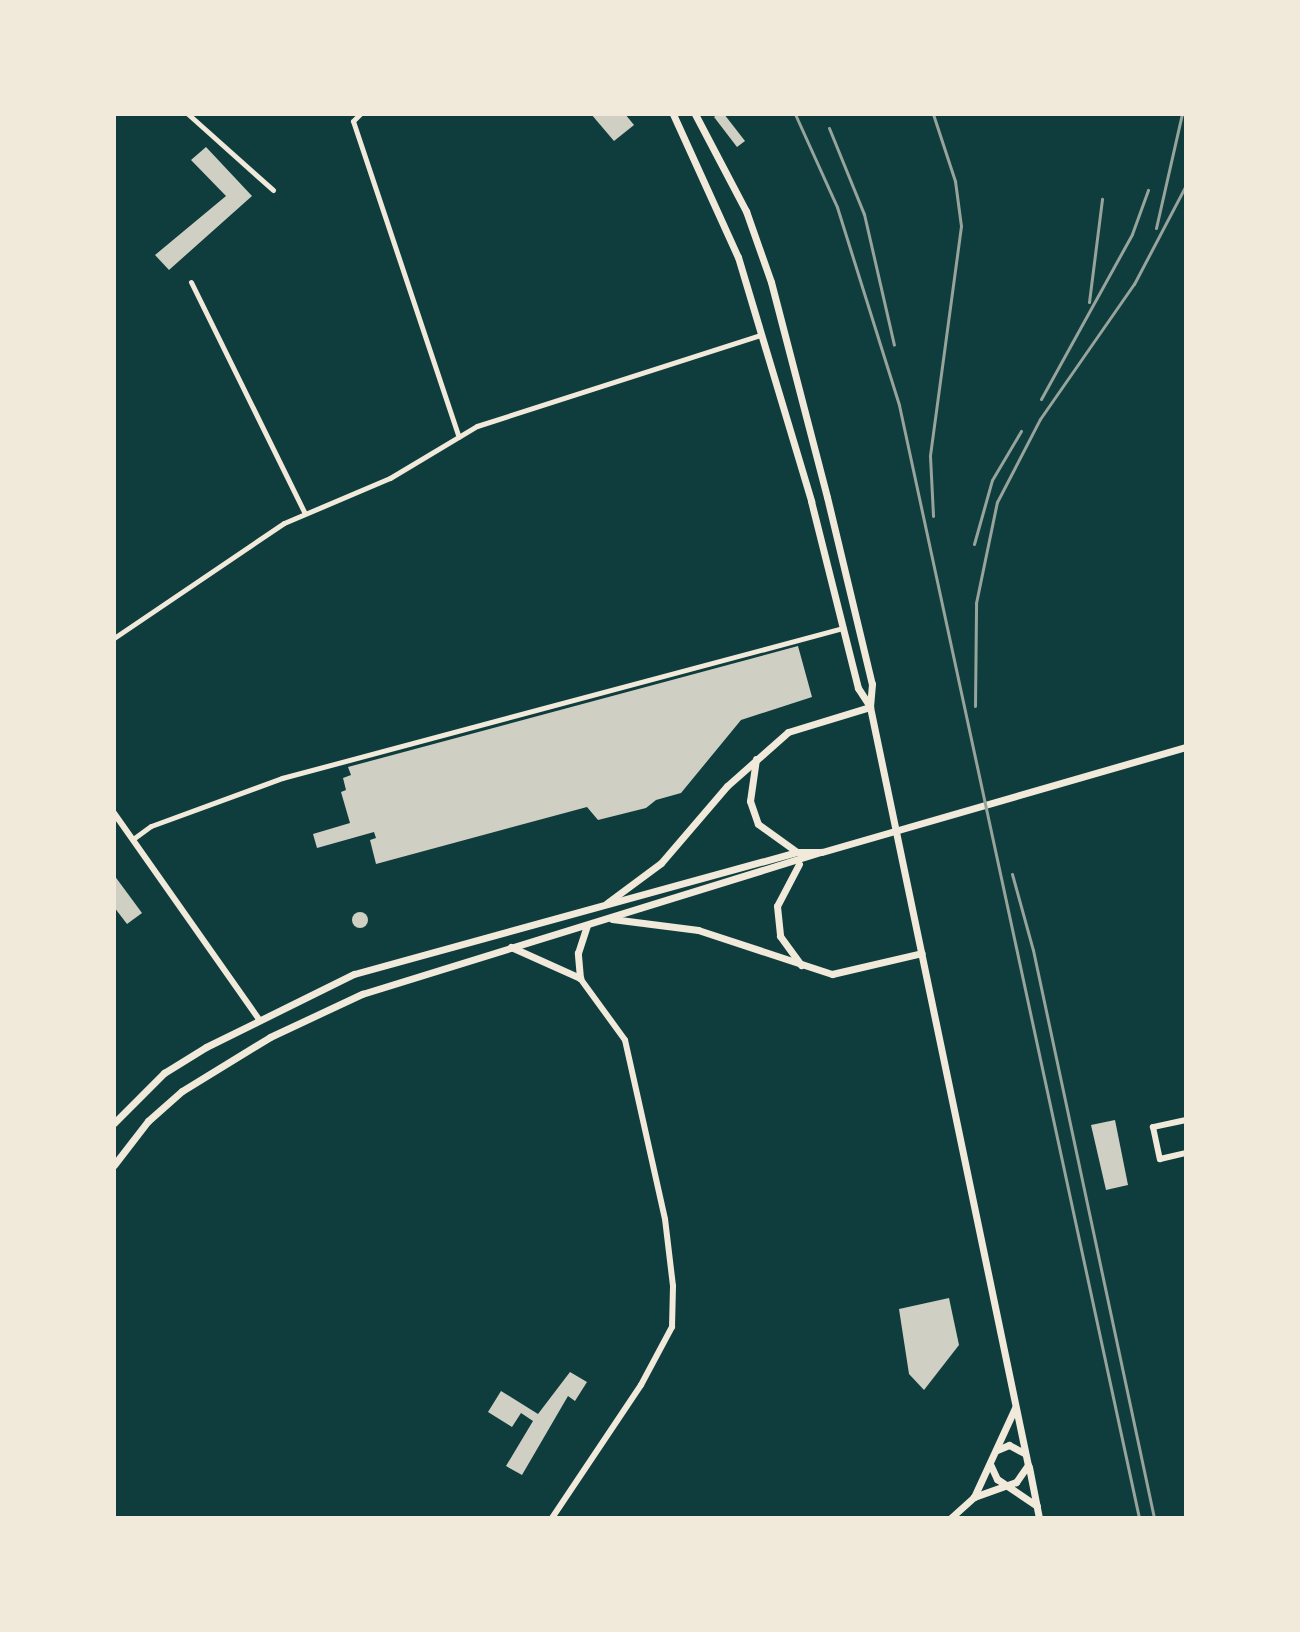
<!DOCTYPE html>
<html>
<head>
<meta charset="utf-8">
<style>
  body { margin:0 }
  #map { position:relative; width:1300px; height:1632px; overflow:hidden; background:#0f3d3e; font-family:"Times New Roman",serif }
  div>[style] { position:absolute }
  .building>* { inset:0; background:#cfcfc3 }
  .round { border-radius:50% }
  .minor>* { height:5px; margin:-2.5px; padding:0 2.5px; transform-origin:2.5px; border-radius:2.5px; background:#f1e9da }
  .tertiary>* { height:6px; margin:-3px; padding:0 3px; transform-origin:3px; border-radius:3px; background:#f1e9da }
  .secondary>* { height:7px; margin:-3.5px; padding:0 3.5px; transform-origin:3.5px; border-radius:3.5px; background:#f1e9da }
  .rail>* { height:3px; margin:-1.5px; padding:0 1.5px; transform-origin:1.5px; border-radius:1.5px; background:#97a49c }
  span { translate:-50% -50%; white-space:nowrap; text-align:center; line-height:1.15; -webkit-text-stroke:6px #f1e9da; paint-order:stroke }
  .frame { position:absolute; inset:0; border:116px solid #f1e9da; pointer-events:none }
</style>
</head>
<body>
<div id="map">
  <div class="building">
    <i style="clip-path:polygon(591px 114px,625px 114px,634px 125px,614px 141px)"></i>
    <i style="clip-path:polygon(718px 114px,724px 114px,745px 141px,737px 147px,714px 117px)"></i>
    <i style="clip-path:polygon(206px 147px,252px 196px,169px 270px,155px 255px,226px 196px,191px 160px)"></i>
    <i style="clip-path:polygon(798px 646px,812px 697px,741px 720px,681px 793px,656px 800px,646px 808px,598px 820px,587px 807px,376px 864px,370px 840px,376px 838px,374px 832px,317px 848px,313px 834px,350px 823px,341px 792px,346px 790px,343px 778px,351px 775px,348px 767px)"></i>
    <i style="clip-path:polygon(114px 875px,142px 913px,127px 924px,114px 907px)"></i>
    <i class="round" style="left:352px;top:912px;width:16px;height:16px"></i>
    <i style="clip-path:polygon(1115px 1120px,1128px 1185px,1106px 1190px,1091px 1125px)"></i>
    <i style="clip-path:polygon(949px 1298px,959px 1345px,924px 1390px,909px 1374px,899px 1309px)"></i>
    <i style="clip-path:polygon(570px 1372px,587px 1382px,575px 1401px,568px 1396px,522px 1475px,506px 1466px,533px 1421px,521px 1413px,512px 1427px,488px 1412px,501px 1391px,538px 1414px)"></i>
  </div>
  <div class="minor">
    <i style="left:188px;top:114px;width:114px;rotate:41.8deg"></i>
    <i style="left:360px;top:114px;width:10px;rotate:135deg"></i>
    <i style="left:353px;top:121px;width:333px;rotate:71.5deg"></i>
    <i style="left:191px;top:282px;width:256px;rotate:63.8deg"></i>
    <i style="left:114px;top:638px;width:205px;rotate:-34.1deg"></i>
    <i style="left:284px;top:523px;width:115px;rotate:-23deg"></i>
    <i style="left:390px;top:478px;width:101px;rotate:-30.9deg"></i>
    <i style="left:477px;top:426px;width:298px;rotate:-17.8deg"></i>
    <i style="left:133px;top:839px;width:22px;rotate:-36deg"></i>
    <i style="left:151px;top:826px;width:140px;rotate:-20.1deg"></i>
    <i style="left:282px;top:778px;width:581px;rotate:-14.97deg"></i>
  </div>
  <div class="tertiary">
    <i style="left:114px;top:813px;width:252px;rotate:54.9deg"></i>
    <i style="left:1186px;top:1120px;width:34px;rotate:168deg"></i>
    <i style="left:1153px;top:1127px;width:33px;rotate:78deg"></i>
    <i style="left:1160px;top:1159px;width:27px;rotate:-13deg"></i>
    <i style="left:552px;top:1518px;width:160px;rotate:-56.2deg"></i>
    <i style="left:641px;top:1385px;width:66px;rotate:-61.9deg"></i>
    <i style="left:672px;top:1327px;width:41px;rotate:-88.6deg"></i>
    <i style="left:673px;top:1286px;width:67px;rotate:-96.8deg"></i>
    <i style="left:665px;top:1219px;width:183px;rotate:-102.6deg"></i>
    <i style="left:625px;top:1040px;width:77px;rotate:-126deg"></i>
  </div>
  <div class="secondary">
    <i style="left:673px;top:114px;width:157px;rotate:65.6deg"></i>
    <i style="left:738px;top:257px;width:255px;rotate:73.3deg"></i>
    <i style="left:811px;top:501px;width:193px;rotate:75.9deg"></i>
    <i style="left:858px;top:688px;width:20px;rotate:57deg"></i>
    <i style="left:695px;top:114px;width:110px;rotate:62.3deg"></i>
    <i style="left:746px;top:211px;width:75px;rotate:70.6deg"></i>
    <i style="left:771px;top:282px;width:222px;rotate:75.4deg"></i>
    <i style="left:827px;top:497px;width:192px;rotate:76.5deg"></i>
    <i style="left:872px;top:684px;width:23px;rotate:95deg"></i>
    <i style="left:870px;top:707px;width:774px;rotate:78.23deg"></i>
    <i style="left:1028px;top:1465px;width:21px;rotate:125deg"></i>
    <i style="left:1016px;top:1482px;width:45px;rotate:160.3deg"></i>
    <i style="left:974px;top:1497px;width:31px;rotate:138deg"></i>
    <i style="left:756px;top:759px;width:42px;rotate:98.1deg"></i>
    <i style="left:750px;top:801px;width:24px;rotate:71deg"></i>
    <i style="left:758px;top:824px;width:48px;rotate:35.7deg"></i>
    <i style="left:799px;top:864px;width:47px;rotate:117.6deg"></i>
    <i style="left:777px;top:906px;width:30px;rotate:84deg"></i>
    <i style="left:780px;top:936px;width:36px;rotate:54deg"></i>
    <i style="left:607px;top:903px;width:67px;rotate:-36.5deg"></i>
    <i style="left:661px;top:863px;width:101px;rotate:-49.4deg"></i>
    <i style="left:727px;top:786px;width:81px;rotate:-41.5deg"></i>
    <i style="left:788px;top:732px;width:86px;rotate:-17deg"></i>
    <i style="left:612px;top:919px;width:87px;rotate:7.3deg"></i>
    <i style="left:698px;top:930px;width:141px;rotate:18.2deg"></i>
    <i style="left:832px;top:974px;width:92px;rotate:-13.1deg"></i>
    <i style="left:511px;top:947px;width:76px;rotate:24.2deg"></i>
    <i style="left:580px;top:978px;width:25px;rotate:-95deg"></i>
    <i style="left:578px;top:953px;width:29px;rotate:-72deg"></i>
    <i style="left:114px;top:1123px;width:71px;rotate:-45deg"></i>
    <i style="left:164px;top:1073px;width:49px;rotate:-31.8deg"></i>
    <i style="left:206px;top:1047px;width:165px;rotate:-26.3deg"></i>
    <i style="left:354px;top:974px;width:459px;rotate:-15.4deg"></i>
    <i style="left:797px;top:852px;width:23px"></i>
    <i style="left:114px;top:1165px;width:56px;rotate:-52.3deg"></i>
    <i style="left:148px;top:1121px;width:45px;rotate:-41.4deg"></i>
    <i style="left:182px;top:1091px;width:103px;rotate:-31.5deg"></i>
    <i style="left:270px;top:1037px;width:102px;rotate:-25.1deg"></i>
    <i style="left:362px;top:994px;width:481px;rotate:-17.2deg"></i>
    <i style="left:822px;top:852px;width:379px;rotate:-16.1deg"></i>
    <i style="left:997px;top:1450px;width:13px;rotate:-23deg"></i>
    <i style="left:1009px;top:1445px;width:17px;rotate:28deg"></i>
    <i style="left:990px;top:1464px;width:17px;rotate:65deg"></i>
    <i style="left:997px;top:1479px;width:48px;rotate:34deg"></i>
    <i style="left:1029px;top:1467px;width:52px;rotate:78.9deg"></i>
    <i style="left:974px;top:1497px;width:98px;rotate:-65.3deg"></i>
  </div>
  <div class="rail">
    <i style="left:795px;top:114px;width:102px;rotate:65.7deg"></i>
    <i style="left:837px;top:207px;width:207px;rotate:72.6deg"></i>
    <i style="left:899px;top:405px;width:1139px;rotate:77.83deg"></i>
    <i style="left:933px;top:114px;width:71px;rotate:71.8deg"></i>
    <i style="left:955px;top:181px;width:45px;rotate:82.4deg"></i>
    <i style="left:961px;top:226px;width:232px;rotate:97.7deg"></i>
    <i style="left:930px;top:456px;width:60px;rotate:87.1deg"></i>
    <i style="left:829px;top:128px;width:93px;rotate:67.9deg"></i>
    <i style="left:864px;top:214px;width:134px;rotate:77.1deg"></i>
    <i style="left:1156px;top:228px;width:117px;rotate:-77.2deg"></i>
    <i style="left:1089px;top:302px;width:104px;rotate:-82.8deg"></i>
    <i style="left:1041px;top:399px;width:188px;rotate:-61.1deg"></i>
    <i style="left:1132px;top:234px;width:47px;rotate:-70deg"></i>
    <i style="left:974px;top:544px;width:66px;rotate:-74.3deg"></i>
    <i style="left:992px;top:480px;width:57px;rotate:-59.4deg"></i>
    <i style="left:975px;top:706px;width:103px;rotate:-89.4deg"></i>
    <i style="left:976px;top:603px;width:103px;rotate:-78.3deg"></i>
    <i style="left:997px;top:502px;width:93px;rotate:-62.6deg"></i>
    <i style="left:1040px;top:419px;width:165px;rotate:-55.2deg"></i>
    <i style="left:1134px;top:284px;width:112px;rotate:-62.3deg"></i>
    <i style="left:1012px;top:874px;width:79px;rotate:74.6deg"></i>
    <i style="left:1033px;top:950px;width:581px;rotate:77.97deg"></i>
  </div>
  <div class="frame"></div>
</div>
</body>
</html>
